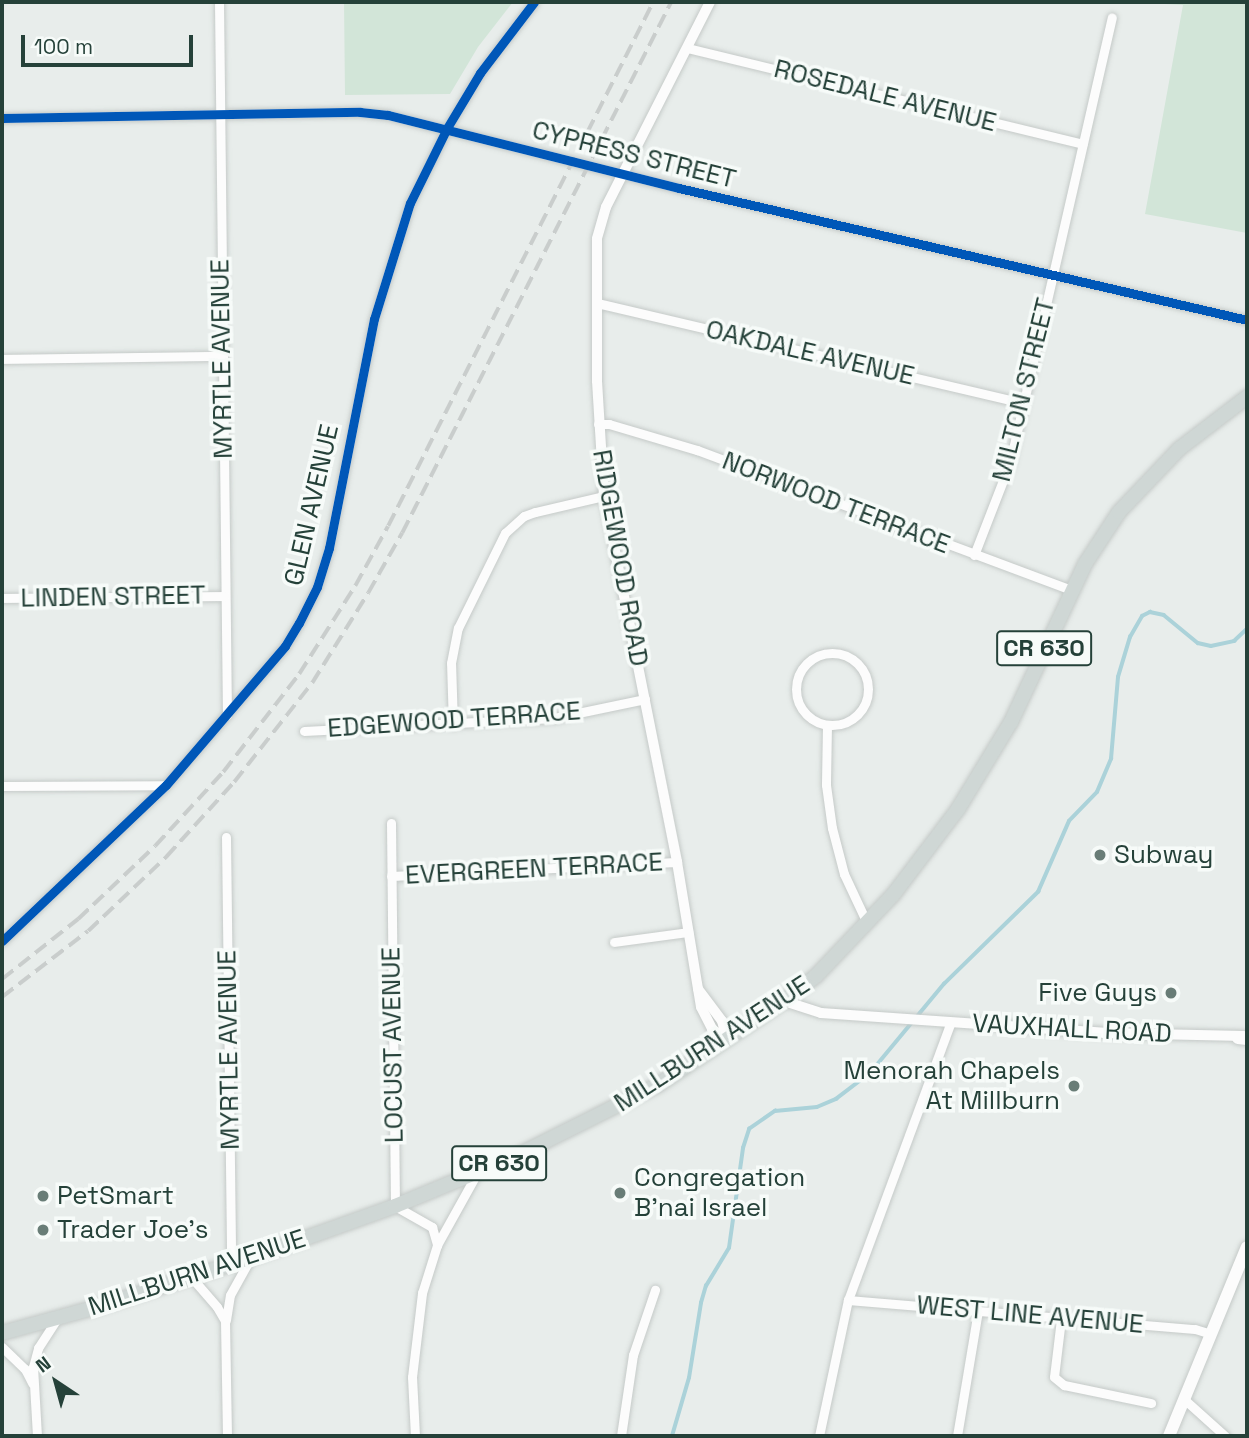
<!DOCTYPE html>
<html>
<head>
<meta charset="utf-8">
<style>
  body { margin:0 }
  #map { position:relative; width:1249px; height:1438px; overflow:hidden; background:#e8edeb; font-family:"Space Grotesk",sans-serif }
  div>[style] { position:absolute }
  .green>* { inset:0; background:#d2e5d8 }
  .stream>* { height:3.5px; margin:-1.75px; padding:0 1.75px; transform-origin:1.75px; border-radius:1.75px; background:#abd2d9 }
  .roads { filter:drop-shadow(0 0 2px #c5cac8) drop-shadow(0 0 2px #c5cac8) }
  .minor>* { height:9px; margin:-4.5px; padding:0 4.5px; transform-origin:4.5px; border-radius:4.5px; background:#fcfcfc }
  .minor>.ring { margin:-4.5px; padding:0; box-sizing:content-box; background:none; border:9px solid #fcfcfc; border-radius:50% }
  .tertiary>* { height:10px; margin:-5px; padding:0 5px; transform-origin:5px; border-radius:5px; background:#fcfcfc }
  .secondary>* { height:12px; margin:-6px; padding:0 6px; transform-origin:6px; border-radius:6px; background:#fcfcfc }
  .primary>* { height:14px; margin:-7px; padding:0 7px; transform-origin:7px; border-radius:7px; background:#cfd7d5 }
  .rail>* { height:3.5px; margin-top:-1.75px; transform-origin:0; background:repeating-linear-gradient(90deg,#c9cdcc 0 14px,transparent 0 21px) }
  .cycleway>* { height:9px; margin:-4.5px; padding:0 4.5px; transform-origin:4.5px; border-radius:4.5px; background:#0057b8 }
  .dots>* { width:19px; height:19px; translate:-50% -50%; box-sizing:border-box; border:4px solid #f7fbf9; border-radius:50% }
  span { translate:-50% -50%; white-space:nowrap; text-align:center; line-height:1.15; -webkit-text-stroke:7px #f7fbf9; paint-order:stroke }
  .shield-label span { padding:2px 5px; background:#f7fbf9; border:2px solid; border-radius:5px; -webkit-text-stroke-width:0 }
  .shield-label { font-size:24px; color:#254139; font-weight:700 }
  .street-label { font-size:26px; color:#254139 }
  .poi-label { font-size:26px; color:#254139 }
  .left { translate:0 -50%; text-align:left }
  .right { translate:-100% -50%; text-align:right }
  .frame { position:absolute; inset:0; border:4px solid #254139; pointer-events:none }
  .north { position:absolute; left:21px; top:1347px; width:70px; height:70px; -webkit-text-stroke:5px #f7fbf9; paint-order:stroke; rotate:324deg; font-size:19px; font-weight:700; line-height:28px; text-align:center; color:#254139 }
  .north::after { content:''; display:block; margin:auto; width:24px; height:32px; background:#254139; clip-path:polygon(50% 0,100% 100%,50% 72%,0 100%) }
  .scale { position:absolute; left:21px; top:35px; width:172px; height:32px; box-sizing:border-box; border:4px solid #254139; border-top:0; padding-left:9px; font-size:21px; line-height:24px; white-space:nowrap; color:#254139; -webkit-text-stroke:5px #f7fbf9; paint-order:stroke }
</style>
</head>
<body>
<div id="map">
  <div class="green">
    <i style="clip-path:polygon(344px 2px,513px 2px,478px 47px,450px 94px,345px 95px)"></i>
    <i style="clip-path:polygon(1128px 2px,1247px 2px,1247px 233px,1145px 214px,1183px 5px)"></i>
  </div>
  <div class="stream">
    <i style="left:672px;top:1436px;width:60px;rotate:-73.7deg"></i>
    <i style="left:689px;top:1378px;width:76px;rotate:-80.9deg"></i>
    <i style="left:701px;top:1303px;width:18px;rotate:-74deg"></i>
    <i style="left:706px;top:1286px;width:44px;rotate:-58.8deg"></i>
    <i style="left:729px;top:1248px;width:101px;rotate:-82deg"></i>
    <i style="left:743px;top:1148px;width:20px;rotate:-72deg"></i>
    <i style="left:749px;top:1129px;width:32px;rotate:-35deg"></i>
    <i style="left:775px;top:1111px;width:42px;rotate:-5.4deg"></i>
    <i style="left:817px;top:1107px;width:21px;rotate:-23deg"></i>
    <i style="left:836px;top:1099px;width:43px;rotate:-37.4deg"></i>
    <i style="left:870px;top:1073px;width:116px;rotate:-50.3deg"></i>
    <i style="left:944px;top:984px;width:132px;rotate:-44.4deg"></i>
    <i style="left:1038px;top:892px;width:77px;rotate:-66.4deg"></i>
    <i style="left:1069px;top:821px;width:40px;rotate:-46deg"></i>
    <i style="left:1097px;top:792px;width:36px;rotate:-67deg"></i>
    <i style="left:1111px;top:759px;width:82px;rotate:-85.1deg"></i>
    <i style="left:1118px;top:677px;width:42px;rotate:-73.3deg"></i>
    <i style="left:1130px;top:637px;width:24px;rotate:-60deg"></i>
    <i style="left:1142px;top:616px;width:9px;rotate:-27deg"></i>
    <i style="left:1150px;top:612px;width:14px;rotate:12deg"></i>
    <i style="left:1164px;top:615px;width:44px;rotate:39.5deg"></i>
    <i style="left:1198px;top:643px;width:13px;rotate:13deg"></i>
    <i style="left:1211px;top:646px;width:24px;rotate:-12deg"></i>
    <i style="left:1234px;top:641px;width:18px;rotate:-43deg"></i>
  </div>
  <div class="roads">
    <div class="minor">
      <i style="left:219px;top:2px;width:713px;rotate:89.36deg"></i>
      <i style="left:687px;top:48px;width:407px;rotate:13.6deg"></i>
      <i style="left:2px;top:118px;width:358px;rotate:-1deg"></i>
      <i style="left:360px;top:112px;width:28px;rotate:6deg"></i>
      <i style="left:388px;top:115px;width:300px;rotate:14.1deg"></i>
      <i style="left:679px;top:188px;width:583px;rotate:13.08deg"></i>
      <i style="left:597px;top:303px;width:438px;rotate:13.2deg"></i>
      <i style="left:2px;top:359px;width:221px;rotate:-0.8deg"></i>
      <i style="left:598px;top:424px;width:11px"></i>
      <i style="left:609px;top:424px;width:92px;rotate:16.5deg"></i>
      <i style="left:697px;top:450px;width:399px;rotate:20.5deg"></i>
      <i style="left:974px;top:555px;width:100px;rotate:-68.8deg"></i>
      <i style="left:1010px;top:462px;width:456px;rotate:-77.1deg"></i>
      <i style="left:2px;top:598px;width:222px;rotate:-0.5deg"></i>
      <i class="ring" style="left:796px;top:653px;width:63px;height:63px"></i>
      <i style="left:453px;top:725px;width:62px;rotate:-91.8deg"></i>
      <i style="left:451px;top:663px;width:36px;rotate:-79deg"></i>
      <i style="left:458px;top:628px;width:106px;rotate:-63.7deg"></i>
      <i style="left:505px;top:533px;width:25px;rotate:-42deg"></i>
      <i style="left:524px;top:516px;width:12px;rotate:-20deg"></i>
      <i style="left:535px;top:512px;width:71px;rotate:-13.1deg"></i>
      <i style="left:827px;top:725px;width:60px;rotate:91deg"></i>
      <i style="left:826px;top:785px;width:43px;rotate:82.1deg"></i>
      <i style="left:832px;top:828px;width:48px;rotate:75.4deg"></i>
      <i style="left:844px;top:874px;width:54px;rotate:64.9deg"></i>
      <i style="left:304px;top:731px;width:250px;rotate:-3deg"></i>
      <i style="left:554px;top:718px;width:93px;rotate:-11.8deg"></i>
      <i style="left:2px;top:786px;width:164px;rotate:-0.3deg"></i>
      <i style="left:391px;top:823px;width:383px;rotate:89.4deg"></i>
      <i style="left:395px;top:1206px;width:43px;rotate:29.6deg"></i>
      <i style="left:432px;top:1227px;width:19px;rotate:74deg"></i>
      <i style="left:226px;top:837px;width:427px;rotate:89.3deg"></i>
      <i style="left:391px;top:876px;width:286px;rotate:-2.8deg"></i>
      <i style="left:2px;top:941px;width:226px;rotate:-43.6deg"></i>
      <i style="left:166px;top:785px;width:183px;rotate:-49.4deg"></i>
      <i style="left:285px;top:646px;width:27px;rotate:-59deg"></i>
      <i style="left:299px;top:623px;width:40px;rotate:-63.4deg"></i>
      <i style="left:317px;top:587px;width:41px;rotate:-72.9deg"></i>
      <i style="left:329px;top:548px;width:233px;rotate:-78.9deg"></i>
      <i style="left:374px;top:319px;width:121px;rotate:-72.8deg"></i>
      <i style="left:410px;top:203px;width:84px;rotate:-63.7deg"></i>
      <i style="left:447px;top:128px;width:64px;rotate:-59deg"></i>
      <i style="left:480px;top:73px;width:89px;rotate:-52.7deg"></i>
      <i style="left:614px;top:942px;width:75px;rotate:-7.7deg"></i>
      <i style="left:192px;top:1278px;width:38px;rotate:49deg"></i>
      <i style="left:217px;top:1307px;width:16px;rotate:60deg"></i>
      <i style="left:225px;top:1321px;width:115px;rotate:89deg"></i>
      <i style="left:848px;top:1300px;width:348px;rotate:4.8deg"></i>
      <i style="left:1195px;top:1329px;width:17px;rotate:17deg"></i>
      <i style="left:1061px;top:1319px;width:58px;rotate:96.9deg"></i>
      <i style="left:1054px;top:1377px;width:13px;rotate:39deg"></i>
      <i style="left:1064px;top:1385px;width:89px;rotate:11.7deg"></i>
      <i style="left:226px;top:1320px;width:25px;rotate:-81deg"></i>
      <i style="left:230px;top:1295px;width:41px;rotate:-60.9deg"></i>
      <i style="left:2px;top:1347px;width:32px;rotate:44deg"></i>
      <i style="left:25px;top:1369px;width:16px;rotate:63deg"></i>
      <i style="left:1185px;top:1400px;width:54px;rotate:42deg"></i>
      <i style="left:37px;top:1436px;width:69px;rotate:-93.3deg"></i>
      <i style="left:33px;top:1367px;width:20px;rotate:-75deg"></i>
      <i style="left:38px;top:1348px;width:35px;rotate:-57deg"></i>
      <i style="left:415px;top:1436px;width:59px;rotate:-92.9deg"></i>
      <i style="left:412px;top:1377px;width:85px;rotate:-83.2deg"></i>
      <i style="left:422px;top:1293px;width:50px;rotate:-72.6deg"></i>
      <i style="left:437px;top:1245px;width:82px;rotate:-60.9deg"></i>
      <i style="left:621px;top:1436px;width:82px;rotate:-81.6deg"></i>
      <i style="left:633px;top:1355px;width:69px;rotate:-71.3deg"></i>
      <i style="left:819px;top:1436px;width:139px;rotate:-78deg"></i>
      <i style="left:848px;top:1300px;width:296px;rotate:-69.7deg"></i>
      <i style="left:957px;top:1436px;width:127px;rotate:-80.5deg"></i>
    </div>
    <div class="tertiary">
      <i style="left:710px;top:2px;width:230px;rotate:116.9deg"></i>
      <i style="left:606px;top:207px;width:33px;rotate:106deg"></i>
      <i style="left:597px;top:239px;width:142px;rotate:90deg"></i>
      <i style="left:597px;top:381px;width:115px;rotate:86.5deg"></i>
      <i style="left:604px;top:496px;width:373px;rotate:78.7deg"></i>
      <i style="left:677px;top:862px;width:147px;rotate:80.6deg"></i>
      <i style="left:701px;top:1007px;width:25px;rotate:63deg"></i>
      <i style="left:712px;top:1029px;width:19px;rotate:36deg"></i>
      <i style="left:698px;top:989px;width:40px;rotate:53deg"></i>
      <i style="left:722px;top:1021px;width:20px;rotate:75deg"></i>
      <i style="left:784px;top:1001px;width:39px;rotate:18deg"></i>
      <i style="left:821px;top:1013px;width:284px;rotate:4deg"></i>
      <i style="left:1104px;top:1033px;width:140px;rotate:1.2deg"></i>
    </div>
    <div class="secondary">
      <i style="left:1238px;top:1038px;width:9px;rotate:6deg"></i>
      <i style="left:1169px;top:1436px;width:204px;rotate:-67.6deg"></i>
    </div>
    <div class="primary">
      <i style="left:2px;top:1333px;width:103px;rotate:-15.3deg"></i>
      <i style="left:101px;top:1306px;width:157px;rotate:-17.9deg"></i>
      <i style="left:250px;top:1258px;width:154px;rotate:-19.7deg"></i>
      <i style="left:395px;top:1206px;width:133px;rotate:-22.5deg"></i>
      <i style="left:518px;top:1155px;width:157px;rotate:-26.6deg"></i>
      <i style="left:658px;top:1085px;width:151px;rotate:-33.7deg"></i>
      <i style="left:784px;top:1001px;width:41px;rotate:-38deg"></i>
      <i style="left:816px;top:976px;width:112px;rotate:-46.5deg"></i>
      <i style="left:893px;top:895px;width:108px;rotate:-52.9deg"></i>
      <i style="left:958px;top:809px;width:102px;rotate:-58.7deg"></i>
      <i style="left:1011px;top:722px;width:174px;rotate:-64.9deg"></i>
      <i style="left:1085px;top:564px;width:62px;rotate:-56.8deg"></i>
      <i style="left:1119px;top:512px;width:87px;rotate:-46.4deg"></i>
      <i style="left:1179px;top:449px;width:86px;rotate:-37.4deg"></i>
    </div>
  </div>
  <div class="rail">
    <i style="left:2px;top:979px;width:97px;rotate:-38.3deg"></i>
    <i style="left:78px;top:919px;width:106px;rotate:-43.5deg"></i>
    <i style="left:155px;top:846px;width:100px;rotate:-47.4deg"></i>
    <i style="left:223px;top:772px;width:124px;rotate:-52.2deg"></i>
    <i style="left:299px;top:674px;width:104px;rotate:-57.5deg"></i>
    <i style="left:355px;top:586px;width:68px;rotate:-61.2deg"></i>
    <i style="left:388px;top:526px;width:587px;rotate:-63.17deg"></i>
    <i style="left:2px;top:997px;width:108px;rotate:-37.5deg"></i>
    <i style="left:88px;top:931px;width:108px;rotate:-43.5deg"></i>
    <i style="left:166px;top:857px;width:101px;rotate:-47.8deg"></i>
    <i style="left:234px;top:782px;width:126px;rotate:-51.8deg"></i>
    <i style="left:312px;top:683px;width:106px;rotate:-58.1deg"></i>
    <i style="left:368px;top:593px;width:69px;rotate:-60.5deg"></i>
    <i style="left:402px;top:533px;width:595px;rotate:-63.13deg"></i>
  </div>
  <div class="cycleway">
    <i style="left:2px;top:118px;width:358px;rotate:-1deg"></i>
    <i style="left:360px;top:112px;width:28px;rotate:6deg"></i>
    <i style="left:388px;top:115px;width:300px;rotate:14.1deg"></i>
    <i style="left:679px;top:188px;width:583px;rotate:13.08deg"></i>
    <i style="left:2px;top:941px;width:226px;rotate:-43.6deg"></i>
    <i style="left:166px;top:785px;width:183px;rotate:-49.4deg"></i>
    <i style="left:285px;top:646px;width:27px;rotate:-59deg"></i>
    <i style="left:299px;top:623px;width:40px;rotate:-63.4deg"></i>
    <i style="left:317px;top:587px;width:41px;rotate:-72.9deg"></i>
    <i style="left:329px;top:548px;width:233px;rotate:-78.9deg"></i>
    <i style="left:374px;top:319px;width:121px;rotate:-72.8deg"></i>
    <i style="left:410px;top:203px;width:84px;rotate:-63.7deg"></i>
    <i style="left:447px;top:128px;width:64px;rotate:-59deg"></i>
    <i style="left:480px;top:73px;width:89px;rotate:-52.7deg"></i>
  </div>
  <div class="dots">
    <i style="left:1100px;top:855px;background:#697d77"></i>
    <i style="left:1171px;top:993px;background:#697d77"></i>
    <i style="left:1074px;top:1086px;background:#697d77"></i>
    <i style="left:620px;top:1193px;background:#697d77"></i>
    <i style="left:43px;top:1196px;background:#697d77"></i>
    <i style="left:43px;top:1230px;background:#697d77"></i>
  </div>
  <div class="shield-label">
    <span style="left:1044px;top:648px">CR 630</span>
    <span style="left:499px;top:1163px">CR 630</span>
  </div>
  <div class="street-label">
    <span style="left:885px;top:96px;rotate:14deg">ROSEDALE AVENUE</span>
    <span style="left:634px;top:155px;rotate:14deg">CYPRESS STREET</span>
    <span style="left:810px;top:353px;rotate:13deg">OAKDALE AVENUE</span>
    <span style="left:222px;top:359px;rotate:-91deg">MYRTLE AVENUE</span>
    <span style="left:1024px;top:390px;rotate:-76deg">MILTON STREET</span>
    <span style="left:836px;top:503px;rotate:21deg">NORWOOD TERRACE</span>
    <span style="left:312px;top:505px;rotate:-77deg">GLEN AVENUE</span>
    <span style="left:620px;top:558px;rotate:80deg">RIDGEWOOD ROAD</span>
    <span style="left:113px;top:597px;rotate:-1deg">LINDEN STREET</span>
    <span style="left:454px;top:720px;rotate:-4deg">EDGEWOOD TERRACE</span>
    <span style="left:534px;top:869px;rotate:-3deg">EVERGREEN TERRACE</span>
    <span style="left:1072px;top:1029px;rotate:3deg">VAUXHALL ROAD</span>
    <span style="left:712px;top:1044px;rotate:-33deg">MILLBURN AVENUE</span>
    <span style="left:393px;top:1045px;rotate:-91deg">LOCUST AVENUE</span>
    <span style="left:229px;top:1050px;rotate:-91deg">MYRTLE AVENUE</span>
    <span style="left:197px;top:1273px;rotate:-18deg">MILLBURN AVENUE</span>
    <span style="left:1030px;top:1315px;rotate:5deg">WEST LINE AVENUE</span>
  </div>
  <div class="poi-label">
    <span class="left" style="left:1114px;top:855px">Subway</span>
    <span class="right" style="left:1157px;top:993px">Five Guys</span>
    <span class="right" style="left:1060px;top:1086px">Menorah Chapels<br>At Millburn</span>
    <span class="left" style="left:634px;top:1193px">Congregation<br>B'nai Israel</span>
    <span class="left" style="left:57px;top:1196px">PetSmart</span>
    <span class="left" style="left:57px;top:1230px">Trader Joe's</span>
  </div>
  <div class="frame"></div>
  <div class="north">N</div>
  <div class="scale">100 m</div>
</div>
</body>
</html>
